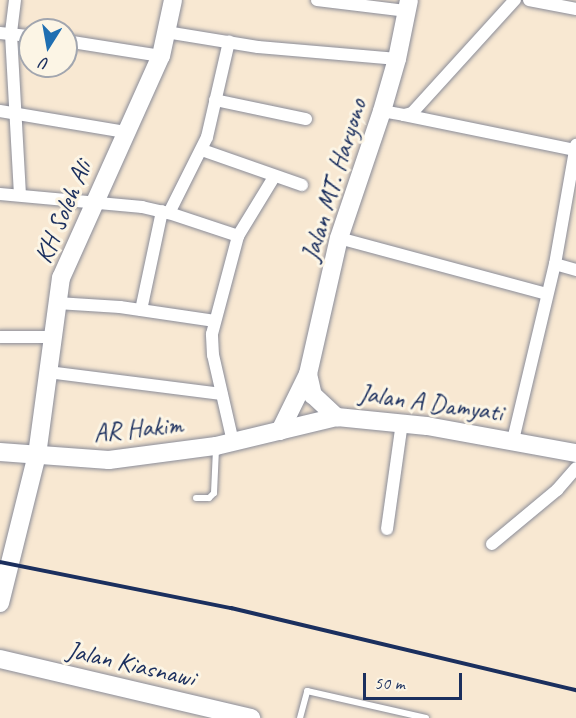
<!DOCTYPE html>
<html>
<head>
<meta charset="utf-8">
<style>
  body { margin:0 }
  #map { position:relative; width:576px; height:718px; overflow:hidden; background:#f8e8d2; font-family:Caveat,sans-serif }
  div>[style] { position:absolute }
  .roads { filter:drop-shadow(0 0 2px #8a8c98) drop-shadow(0 0 2px #8a8c98) }
  .lane>* { height:6px; margin:-3px; padding:0 3px; transform-origin:3px; border-radius:3px; background:#fff }
  .street>* { height:12px; margin:-6px; padding:0 6px; transform-origin:6px; border-radius:6px; background:#fff }
  .secondary>* { height:18px; margin:-9px; padding:0 9px; transform-origin:9px; border-radius:9px; background:#fff }
  .rail>* { height:4px; margin:-2px; padding:0 2px; transform-origin:2px; border-radius:2px; background:#1b2f5e }
  span { translate:-50% -50%; white-space:nowrap; text-align:center; line-height:1.15; -webkit-text-stroke:6px #fcf5e5; paint-order:stroke }
  .street-label { font-size:26px; color:#1b2f5e }
  .north { position:absolute; left:18px; top:18px; width:60px; height:60px; box-sizing:border-box; background:#fcf5e5; border:2px solid #a2a6af; border-radius:50%; rotate:191deg; font-size:16px; font-weight:700; line-height:24px; text-align:center; color:#1b2f5e }
  .north::after { content:''; display:block; margin:auto; width:21px; height:27px; background:#1f6fb2; clip-path:polygon(50% 0,100% 100%,50% 72%,0 100%) }
  .scale { position:absolute; left:363px; top:673px; width:99px; height:27px; box-sizing:border-box; border:3px solid #1b2f5e; border-top:0; padding-left:8px; font-size:18px; line-height:21px; white-space:nowrap; color:#1b2f5e; -webkit-text-stroke:4px #fcf5e5; paint-order:stroke }
</style>
</head>
<body>
<div id="map">
  <div class="roads">
    <div class="lane">
      <i style="left:196px;top:498px;width:13px"></i>
      <i style="left:209px;top:498px;width:7px;rotate:-45deg"></i>
      <i style="left:214px;top:493px;width:44px;rotate:-87.4deg"></i>
      <i style="left:300px;top:718px;width:28px;rotate:-75deg"></i>
      <i style="left:307px;top:691px;width:122px;rotate:12.8deg"></i>
    </div>
    <div class="street">
      <i style="left:15px;top:0;width:34px;rotate:97deg"></i>
      <i style="left:11px;top:34px;width:161px;rotate:86.8deg"></i>
      <i style="left:317px;top:0;width:91px;rotate:7deg"></i>
      <i style="left:529px;top:0;width:48px;rotate:10.8deg"></i>
      <i style="left:166px;top:32px;width:93px;rotate:9.3deg"></i>
      <i style="left:258px;top:47px;width:140px;rotate:4.9deg"></i>
      <i style="left:0;top:33px;width:30px;rotate:6deg"></i>
      <i style="left:66px;top:41px;width:96px;rotate:9deg"></i>
      <i style="left:215px;top:100px;width:93px;rotate:11.8deg"></i>
      <i style="left:0;top:111px;width:127px;rotate:9.5deg"></i>
      <i style="left:382px;top:111px;width:22px;rotate:10deg"></i>
      <i style="left:404px;top:115px;width:8px;rotate:-14deg"></i>
      <i style="left:412px;top:113px;width:153px;rotate:-47.7deg"></i>
      <i style="left:404px;top:115px;width:175px;rotate:11.6deg"></i>
      <i style="left:202px;top:150px;width:106px;rotate:19.3deg"></i>
      <i style="left:0;top:194px;width:143px;rotate:5.2deg"></i>
      <i style="left:142px;top:207px;width:28px;rotate:13deg"></i>
      <i style="left:169px;top:213px;width:73px;rotate:18.4deg"></i>
      <i style="left:169px;top:213px;width:85px;rotate:-63.4deg"></i>
      <i style="left:207px;top:137px;width:98px;rotate:-77deg"></i>
      <i style="left:339px;top:238px;width:215px;rotate:15.1deg"></i>
      <i style="left:555px;top:264px;width:121px;rotate:-80deg"></i>
      <i style="left:57px;top:303px;width:63px;rotate:3.6deg"></i>
      <i style="left:120px;top:307px;width:96px;rotate:8.4deg"></i>
      <i style="left:141px;top:310px;width:101px;rotate:-78deg"></i>
      <i style="left:0;top:337px;width:53px"></i>
      <i style="left:48px;top:372px;width:175px;rotate:7.2deg"></i>
      <i style="left:513px;top:440px;width:181px;rotate:-76.6deg"></i>
      <i style="left:555px;top:264px;width:22px;rotate:16deg"></i>
      <i style="left:233px;top:442px;width:89px;rotate:-102.9deg"></i>
      <i style="left:213px;top:355px;width:21px;rotate:-93deg"></i>
      <i style="left:212px;top:334px;width:101px;rotate:-75.1deg"></i>
      <i style="left:238px;top:236px;width:69px;rotate:-58.6deg"></i>
      <i style="left:387px;top:529px;width:108px;rotate:-82deg"></i>
      <i style="left:492px;top:544px;width:85px;rotate:-39.7deg"></i>
      <i style="left:557px;top:490px;width:29px;rotate:-49deg"></i>
    </div>
    <div class="secondary">
      <i style="left:308px;top:374px;width:22px;rotate:77deg"></i>
      <i style="left:313px;top:395px;width:33px;rotate:43deg"></i>
      <i style="left:280px;top:431px;width:64px;rotate:-63.8deg"></i>
      <i style="left:308px;top:374px;width:139px;rotate:-77.2deg"></i>
      <i style="left:339px;top:238px;width:134px;rotate:-71.3deg"></i>
      <i style="left:382px;top:111px;width:54px;rotate:-73.9deg"></i>
      <i style="left:397px;top:59px;width:60px;rotate:-78.5deg"></i>
      <i style="left:0;top:452px;width:109px;rotate:4.2deg"></i>
      <i style="left:109px;top:460px;width:108px;rotate:-7.5deg"></i>
      <i style="left:216px;top:446px;width:124px;rotate:-13.5deg"></i>
      <i style="left:337px;top:417px;width:90px;rotate:5.7deg"></i>
      <i style="left:427px;top:426px;width:151px;rotate:10.3deg"></i>
      <i style="left:0;top:603px;width:153px;rotate:-76deg"></i>
      <i style="left:37px;top:455px;width:179px;rotate:-82.3deg"></i>
      <i style="left:61px;top:278px;width:243px;rotate:-65.8deg"></i>
      <i style="left:161px;top:56px;width:57px;rotate:-77.9deg"></i>
      <i style="left:0;top:659px;width:258px;rotate:13.2deg"></i>
    </div>
  </div>
  <div class="rail">
    <i style="left:0;top:562px;width:236px;rotate:11.3deg"></i>
    <i style="left:231px;top:608px;width:355px;rotate:13.4deg"></i>
  </div>
  <div class="street-label">
    <span style="left:334px;top:180px;rotate:-73deg">Jalan MT. Haryono</span>
    <span style="left:63px;top:212px;rotate:-67deg">KH Soleh Ali</span>
    <span style="left:431px;top:403px;rotate:8deg">Jalan A Damyati</span>
    <span style="left:138px;top:429px;rotate:-6deg">AR Hakim</span>
    <span style="left:131px;top:664px;rotate:13deg">Jalan Kiasnawi</span>
  </div>
  <div class="north">U</div>
  <div class="scale">50 m</div>
</div>
</body>
</html>
